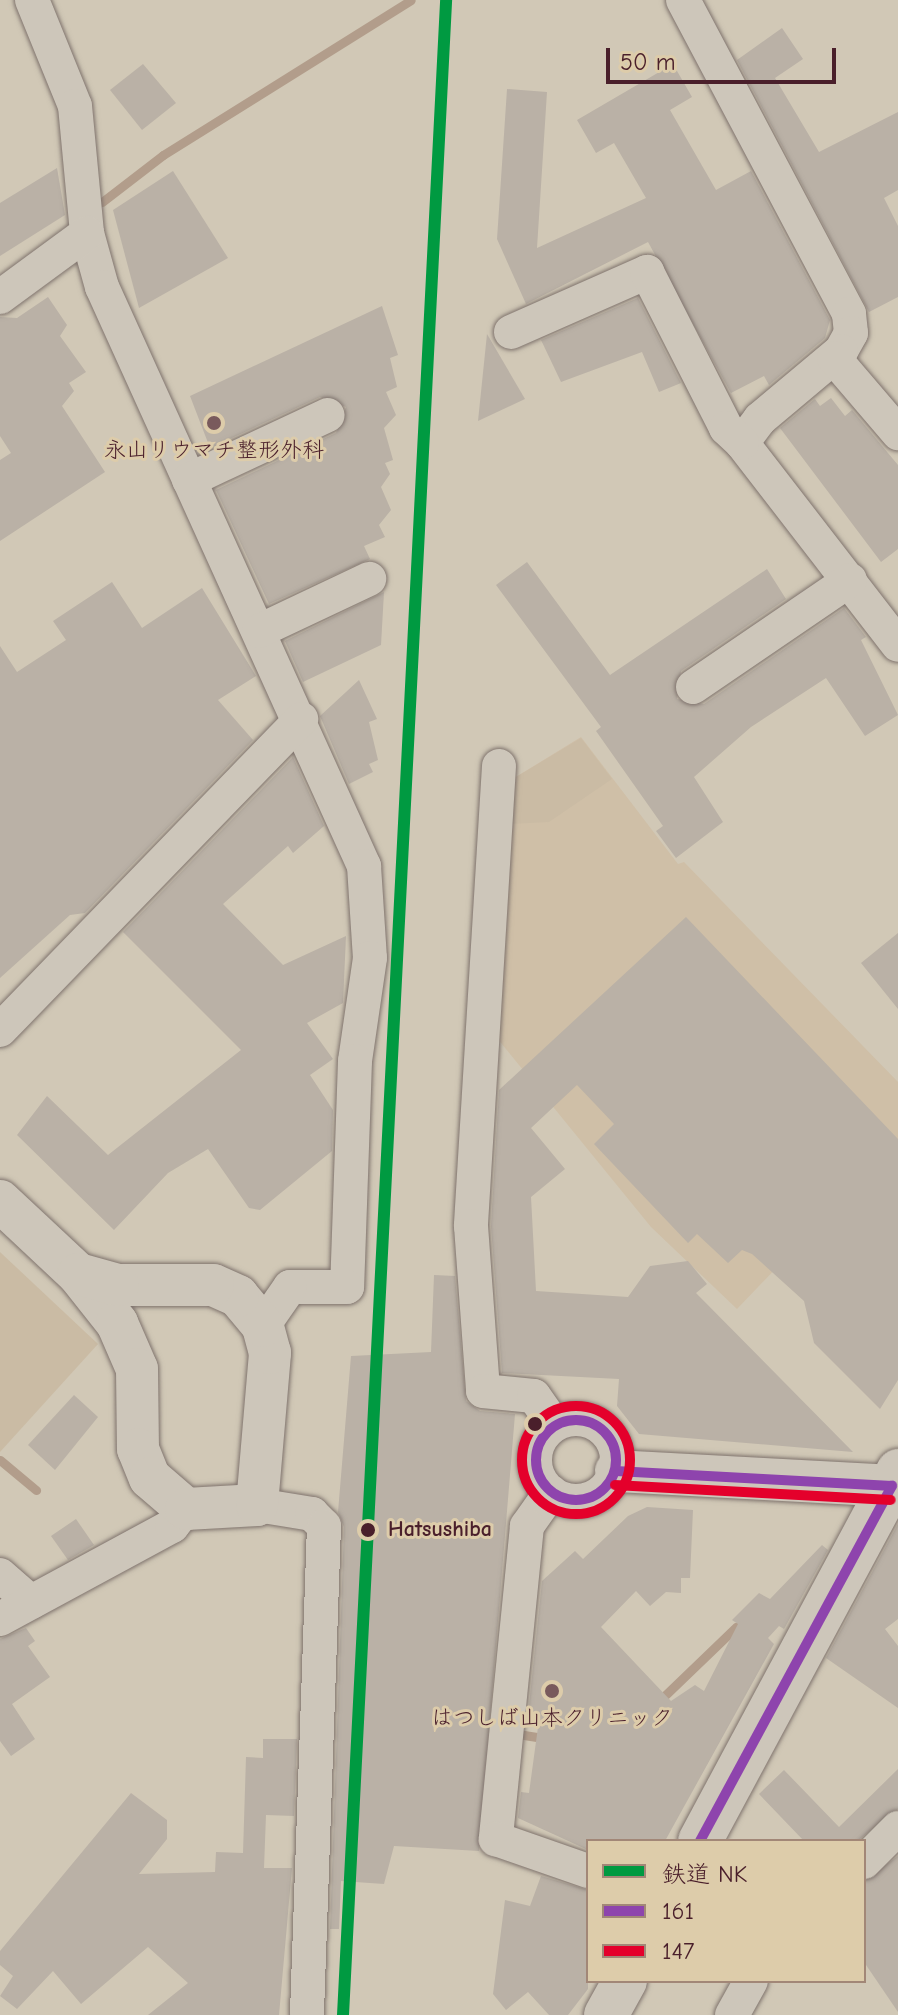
<!DOCTYPE html>
<html>
<head>
<meta charset="utf-8">
<style>
  body { margin:0 }
  #map { position:relative; width:898px; height:2015px; overflow:hidden; background:#d1c8b6; font-family:"Comic Neue","Klee One",sans-serif }
  div>[style] { position:absolute }
  .built>* { inset:0; background:#cfbfa7 }
  .green>* { inset:0; background:#cabba4 }
  .stream>* { height:9px; margin:-4.5px; padding:0 4.5px; transform-origin:4.5px; border-radius:4.5px; background:#b29d8b }
  .building>* { inset:0; background:#bab1a6 }
  .roads { filter:drop-shadow(0 0 2px #7f736d) drop-shadow(0 0 2px #7f736d) }
  .minor>* { height:34px; margin:-17px; padding:0 17px; transform-origin:17px; border-radius:17px; background:#cdc6ba }
  .minor>.ring { margin:-17px; padding:0; box-sizing:content-box; background:none; border:34px solid #cdc6ba; border-radius:50% }
  .tertiary>* { height:42px; margin:-21px; padding:0 21px; transform-origin:21px; border-radius:21px; background:#cdc6ba }
  .primary>* { height:44px; margin:-22px; padding:0 22px; transform-origin:22px; border-radius:22px; background:#cdc6ba }
  .bus-1>* { height:10px; margin:-5px; padding:0 5px; transform-origin:5px; border-radius:5px; background:#8e44ad }
  .bus-1>.ring { margin:-5px; padding:0; box-sizing:content-box; background:none; border:10px solid #8e44ad; border-radius:50% }
  .bus-2>* { height:10px; margin:-5px; padding:0 5px; transform-origin:5px; border-radius:5px; background:#e4002b }
  .bus-2>.ring { margin:-5px; padding:0; box-sizing:content-box; background:none; border:10px solid #e4002b; border-radius:50% }
  .rail-1>* { height:12px; margin:-6px; padding:0 6px; transform-origin:6px; border-radius:6px; background:#009a41 }
  .dots>* { width:22px; height:22px; translate:-50% -50%; box-sizing:border-box; border:4px solid #dca; border-radius:50% }
  span { translate:-50% -50%; white-space:nowrap; text-align:center; line-height:1.15; -webkit-text-stroke:6px #dca; paint-order:stroke }
  .poi-label { font-size:22px; color:#4a1f2b }
  .stop-label { font-size:22px; color:#4a1f2b; font-weight:700 }
  .left { translate:0 -50%; text-align:left }
  .legend { position:absolute; left:586px; top:1839px; width:280px; height:144px; box-sizing:border-box; background:#dca; border:2px solid #a28777; margin:0; padding:10px 14px; list-style:none; font-size:24px; color:#4a1f2b }
  .legend li { display:flex; align-items:center; gap:16px; height:40px }
  .legend b { width:40px; border:2px solid #a28777 }
  .scale { position:absolute; left:606px; top:48px; width:230px; height:36px; box-sizing:border-box; border:4px solid #4a1f2b; border-top:0; padding-left:10px; font-size:24px; line-height:28px; white-space:nowrap; color:#4a1f2b; -webkit-text-stroke:6px #dca; paint-order:stroke }
</style>
</head>
<body>
<div id="map">
  <div class="built">
    <i style="clip-path:polygon(581px 737px,678px 864px,684px 862px,898px 1082px,898px 1141px,737px 1309px,651px 1227px,497px 1038px,511px 780px)"></i>
  </div>
  <div class="green">
    <i style="clip-path:polygon(581px 738px,612px 779px,549px 822px,510px 824px,511px 780px)"></i>
    <i style="clip-path:polygon(0 1252px,98px 1344px,0 1452px)"></i>
  </div>
  <div class="stream">
    <i style="left:102px;top:202px;width:77px;rotate:-37.6deg"></i>
    <i style="left:163px;top:155px;width:292px;rotate:-32deg"></i>
    <i style="left:0;top:1460px;width:47px;rotate:39.8deg"></i>
    <i style="left:657px;top:1703px;width:110px;rotate:-43.9deg"></i>
    <i style="left:524px;top:1735px;width:24px;rotate:9deg"></i>
  </div>
  <div class="building">
    <i style="clip-path:polygon(782px 28px,803px 59px,775px 78px,819px 152px,898px 112px,898px 190px,884px 198px,898px 226px,898px 297px,869px 312px,737px 60px)"></i>
    <i style="clip-path:polygon(143px 64px,176px 103px,142px 130px,110px 90px)"></i>
    <i style="clip-path:polygon(673px 64px,692px 97px,670px 110px,716px 190px,751px 171px,830px 320px,825px 338px,769px 385px,764px 376px,731px 393px,648px 242px,526px 304px,497px 239px,507px 89px,547px 92px,537px 248px,646px 198px,614px 143px,596px 153px,577px 120px)"></i>
    <i style="clip-path:polygon(57px 168px,65px 215px,0 256px,0 203px)"></i>
    <i style="clip-path:polygon(173px 171px,228px 258px,139px 308px,113px 210px)"></i>
    <i style="clip-path:polygon(48px 297px,67px 325px,60px 336px,86px 372px,69px 383px,74px 391px,62px 406px,105px 472px,0 541px,0 460px,11px 453px,0 436px,0 317px,17px 318px)"></i>
    <i style="clip-path:polygon(638px 298px,681px 383px,659px 392px,642px 352px,561px 382px,541px 340px)"></i>
    <i style="clip-path:polygon(382px 306px,398px 355px,390px 358px,397px 387px,386px 392px,396px 415px,384px 428px,393px 460px,385px 463px,390px 474px,381px 487px,391px 510px,379px 525px,385px 537px,364px 546px,370px 559px,269px 604px,216px 490px,336px 433px,346px 407px,320px 397px,210px 448px,190px 396px)"></i>
    <i style="clip-path:polygon(487px 334px,525px 399px,478px 421px)"></i>
    <i style="clip-path:polygon(831px 398px,845px 416px,852px 410px,898px 465px,898px 549px,881px 562px,780px 428px,815px 399px,820px 406px)"></i>
    <i style="clip-path:polygon(527px 562px,610px 675px,767px 569px,786px 599px,681px 671px,677px 699px,704px 704px,844px 608px,866px 637px,861px 640px,898px 715px,865px 736px,826px 678px,751px 727px,694px 777px,723px 822px,676px 858px,656px 831px,663px 826px,596px 731px,601px 727px,496px 585px)"></i>
    <i style="clip-path:polygon(112px 582px,142px 628px,202px 588px,256px 676px,218px 700px,253px 740px,85px 913px,70px 915px,0 978px,0 646px,17px 672px,66px 640px,53px 621px)"></i>
    <i style="clip-path:polygon(384px 592px,381px 645px,303px 682px,285px 641px)"></i>
    <i style="clip-path:polygon(359px 680px,377px 719px,369px 722px,378px 760px,369px 764px,373px 772px,349px 784px,320px 716px)"></i>
    <i style="clip-path:polygon(293px 757px,324px 826px,293px 853px,288px 846px,223px 904px,283px 965px,346px 936px,343px 1003px,307px 1023px,333px 1059px,310px 1075px,333px 1110px,332px 1151px,260px 1210px,249px 1208px,208px 1149px,168px 1173px,114px 1230px,17px 1135px,47px 1096px,108px 1155px,241px 1050px,123px 932px)"></i>
    <i style="clip-path:polygon(686px 917px,898px 1139px,898px 1380px,880px 1409px,814px 1343px,804px 1301px,752px 1254px,742px 1250px,728px 1263px,697px 1234px,688px 1243px,594px 1144px,614px 1124px,577px 1085px,531px 1128px,565px 1169px,531px 1197px,536px 1291px,628px 1297px,650px 1266px,688px 1261px,707px 1284px,696px 1293px,853px 1452px,639px 1434px,617px 1406px,619px 1379px,502px 1373px,491px 1226px,499px 1090px)"></i>
    <i style="clip-path:polygon(898px 933px,898px 1009px,861px 963px)"></i>
    <i style="clip-path:polygon(434px 1275px,455px 1276px,466px 1401px,480px 1411px,515px 1414px,479px 1851px,394px 1846px,384px 1884px,341px 1881px,339px 1929px,330px 1929px,344px 1527px,338px 1512px,351px 1356px,431px 1352px)"></i>
    <i style="clip-path:polygon(74px 1395px,98px 1417px,55px 1470px,28px 1445px)"></i>
    <i style="clip-path:polygon(647px 1507px,693px 1510px,690px 1578px,681px 1578px,681px 1593px,666px 1592px,650px 1606px,636px 1591px,601px 1627px,671px 1701px,695px 1685px,704px 1691px,738px 1624px,732px 1620px,759px 1593px,770px 1599px,822px 1545px,828px 1550px,784px 1629px,779px 1626px,768px 1638px,774px 1644px,665px 1841px,588px 1841px,588px 1850px,518px 1818px,521px 1792px,529px 1793px,538px 1727px,527px 1725px,542px 1581px,575px 1551px,583px 1559px,628px 1516px)"></i>
    <i style="clip-path:polygon(76px 1519px,94px 1545px,68px 1560px,51px 1536px)"></i>
    <i style="clip-path:polygon(898px 1524px,898px 1619px,885px 1629px,898px 1646px,898px 1708px,826px 1658px)"></i>
    <i style="clip-path:polygon(26px 1628px,35px 1641px,28px 1646px,50px 1677px,12px 1704px,35px 1739px,11px 1756px,0 1741px,0 1639px)"></i>
    <i style="clip-path:polygon(263px 1739px,297px 1739px,294px 1816px,266px 1815px,264px 1868px,292px 1868px,279px 2015px,148px 2015px,188px 1983px,148px 1947px,81px 2004px,53px 1971px,17px 2009px,0 1996px,13px 1976px,0 1965px,0 1951px,131px 1793px,167px 1820px,167px 1839px,139px 1874px,215px 1872px,216px 1852px,243px 1853px,246px 1757px,263px 1758px)"></i>
    <i style="clip-path:polygon(898px 1769px,898px 1809px,857px 1841px,804px 1841px,759px 1794px,784px 1770px,839px 1827px)"></i>
    <i style="clip-path:polygon(898px 1856px,898px 2012px,864px 1962px,864px 1881px)"></i>
    <i style="clip-path:polygon(541px 1876px,588px 1890px,588px 1989px,568px 2015px,549px 2015px,528px 1992px,506px 2010px,493px 1994px,505px 1900px,530px 1906px)"></i>
  </div>
  <div class="roads">
    <div class="minor">
      <i style="left:32px;top:0;width:114px;rotate:67.9deg"></i>
      <i style="left:75px;top:106px;width:128px;rotate:84.6deg"></i>
      <i style="left:87px;top:233px;width:56px;rotate:74.5deg"></i>
      <i style="left:102px;top:287px;width:636px;rotate:65.65deg"></i>
      <i style="left:364px;top:866px;width:92px;rotate:86.3deg"></i>
      <i style="left:370px;top:958px;width:104px;rotate:98.3deg"></i>
      <i style="left:355px;top:1061px;width:226px;rotate:92deg"></i>
      <i style="left:347px;top:1287px;width:57px;rotate:180deg"></i>
      <i style="left:290px;top:1287px;width:47px;rotate:124.7deg"></i>
      <i style="left:683px;top:0;width:355px;rotate:62.1deg"></i>
      <i style="left:849px;top:314px;width:19px;rotate:84deg"></i>
      <i style="left:851px;top:333px;width:21px;rotate:119deg"></i>
      <i style="left:841px;top:351px;width:106px;rotate:140deg"></i>
      <i style="left:760px;top:419px;width:30px;rotate:127deg"></i>
      <i style="left:742px;top:443px;width:255px;rotate:52.3deg"></i>
      <i style="left:0;top:297px;width:108px;rotate:-36.3deg"></i>
      <i style="left:511px;top:332px;width:149px;rotate:-23.8deg"></i>
      <i style="left:647px;top:272px;width:175px;rotate:63.1deg"></i>
      <i style="left:726px;top:428px;width:22px;rotate:43deg"></i>
      <i style="left:834px;top:358px;width:99px;rotate:49.5deg"></i>
      <i style="left:189px;top:480px;width:153px;rotate:-25.1deg"></i>
      <i style="left:259px;top:631px;width:122px;rotate:-25.3deg"></i>
      <i style="left:693px;top:687px;width:190px;rotate:-34.3deg"></i>
      <i style="left:499px;top:766px;width:461px;rotate:93.5deg"></i>
      <i style="left:471px;top:1226px;width:165px;rotate:85.8deg"></i>
      <i style="left:483px;top:1391px;width:51px;rotate:5.6deg"></i>
      <i style="left:534px;top:1396px;width:35px;rotate:55deg"></i>
      <i style="left:0;top:1030px;width:433px;rotate:-45.9deg"></i>
      <i class="ring" style="left:535px;top:1419px;width:48px;height:48px"></i>
      <i style="left:551px;top:1492px;width:42px;rotate:125.2deg"></i>
      <i style="left:527px;top:1526px;width:315px;rotate:95.7deg"></i>
      <i style="left:496px;top:1839px;width:97px;rotate:19.2deg"></i>
      <i style="left:257px;top:1505px;width:56px;rotate:9.3deg"></i>
      <i style="left:312px;top:1514px;width:17px;rotate:45deg"></i>
      <i style="left:324px;top:1526px;width:489px;rotate:92deg"></i>
      <i style="left:0;top:1575px;width:41px;rotate:41.1deg"></i>
      <i style="left:0;top:1619px;width:196px;rotate:-28.4deg"></i>
      <i style="left:172px;top:1526px;width:22px;rotate:-51deg"></i>
      <i style="left:864px;top:1862px;width:48px;rotate:-45deg"></i>
      <i style="left:732px;top:2015px;width:39px;rotate:-61deg"></i>
    </div>
    <div class="tertiary">
      <i style="left:0;top:1201px;width:107px;rotate:43.1deg"></i>
      <i style="left:78px;top:1274px;width:63px;rotate:51.5deg"></i>
      <i style="left:117px;top:1323px;width:50px;rotate:66.5deg"></i>
      <i style="left:137px;top:1369px;width:80px;rotate:89.3deg"></i>
      <i style="left:138px;top:1449px;width:31px;rotate:68deg"></i>
      <i style="left:150px;top:1478px;width:48px;rotate:40.7deg"></i>
      <i style="left:186px;top:1509px;width:71px;rotate:-3.2deg"></i>
      <i style="left:257px;top:1505px;width:153px;rotate:-85.1deg"></i>
      <i style="left:270px;top:1353px;width:28px;rotate:-105deg"></i>
      <i style="left:263px;top:1326px;width:39px;rotate:-130deg"></i>
      <i style="left:238px;top:1296px;width:27px;rotate:-156deg"></i>
      <i style="left:213px;top:1285px;width:95px;rotate:180deg"></i>
      <i style="left:118px;top:1285px;width:41px;rotate:-164.6deg"></i>
      <i style="left:616px;top:1471px;width:276px;rotate:3.1deg"></i>
    </div>
    <div class="primary">
      <i style="left:700px;top:1841px;width:420px;rotate:-61.8deg"></i>
      <i style="left:606px;top:2015px;width:39px;rotate:-61deg"></i>
    </div>
  </div>
  <div class="bus-1">
    <i class="ring" style="left:536px;top:1420px;width:70px;height:70px"></i>
    <i style="left:616px;top:1471px;width:276px;rotate:3.1deg"></i>
    <i style="left:700px;top:1841px;width:404px;rotate:-61.6deg"></i>
  </div>
  <div class="bus-2">
    <i class="ring" style="left:522px;top:1406px;width:98px;height:98px"></i>
    <i style="left:615px;top:1485px;width:276px;rotate:3.1deg"></i>
  </div>
  <div class="rail-1">
    <i style="left:343px;top:2015px;width:2018px;rotate:-87.07deg"></i>
  </div>
  <div class="dots">
    <i style="left:214px;top:423px;background:#795a5c"></i>
    <i style="left:535px;top:1424px;background:#4a1f2b"></i>
    <i style="left:368px;top:1530px;background:#4a1f2b"></i>
    <i style="left:552px;top:1691px;background:#795a5c"></i>
  </div>
  <div class="poi-label">
    <span style="left:214px;top:451px">永山リウマチ整形外科</span>
    <span style="left:552px;top:1719px">はつしば山本クリニック</span>
  </div>
  <div class="stop-label">
    <span class="left" style="left:388px;top:1530px">Hatsushiba</span>
  </div>
  <ul class="legend">
  <li><b style="height:10px;background:#009a41"></b>鉄道 NK</li>
  <li><b style="height:10px;background:#8e44ad"></b>161</li>
  <li><b style="height:10px;background:#e4002b"></b>147</li>
  </ul>
  <div class="scale">50 m</div>
</div>
</body>
</html>
